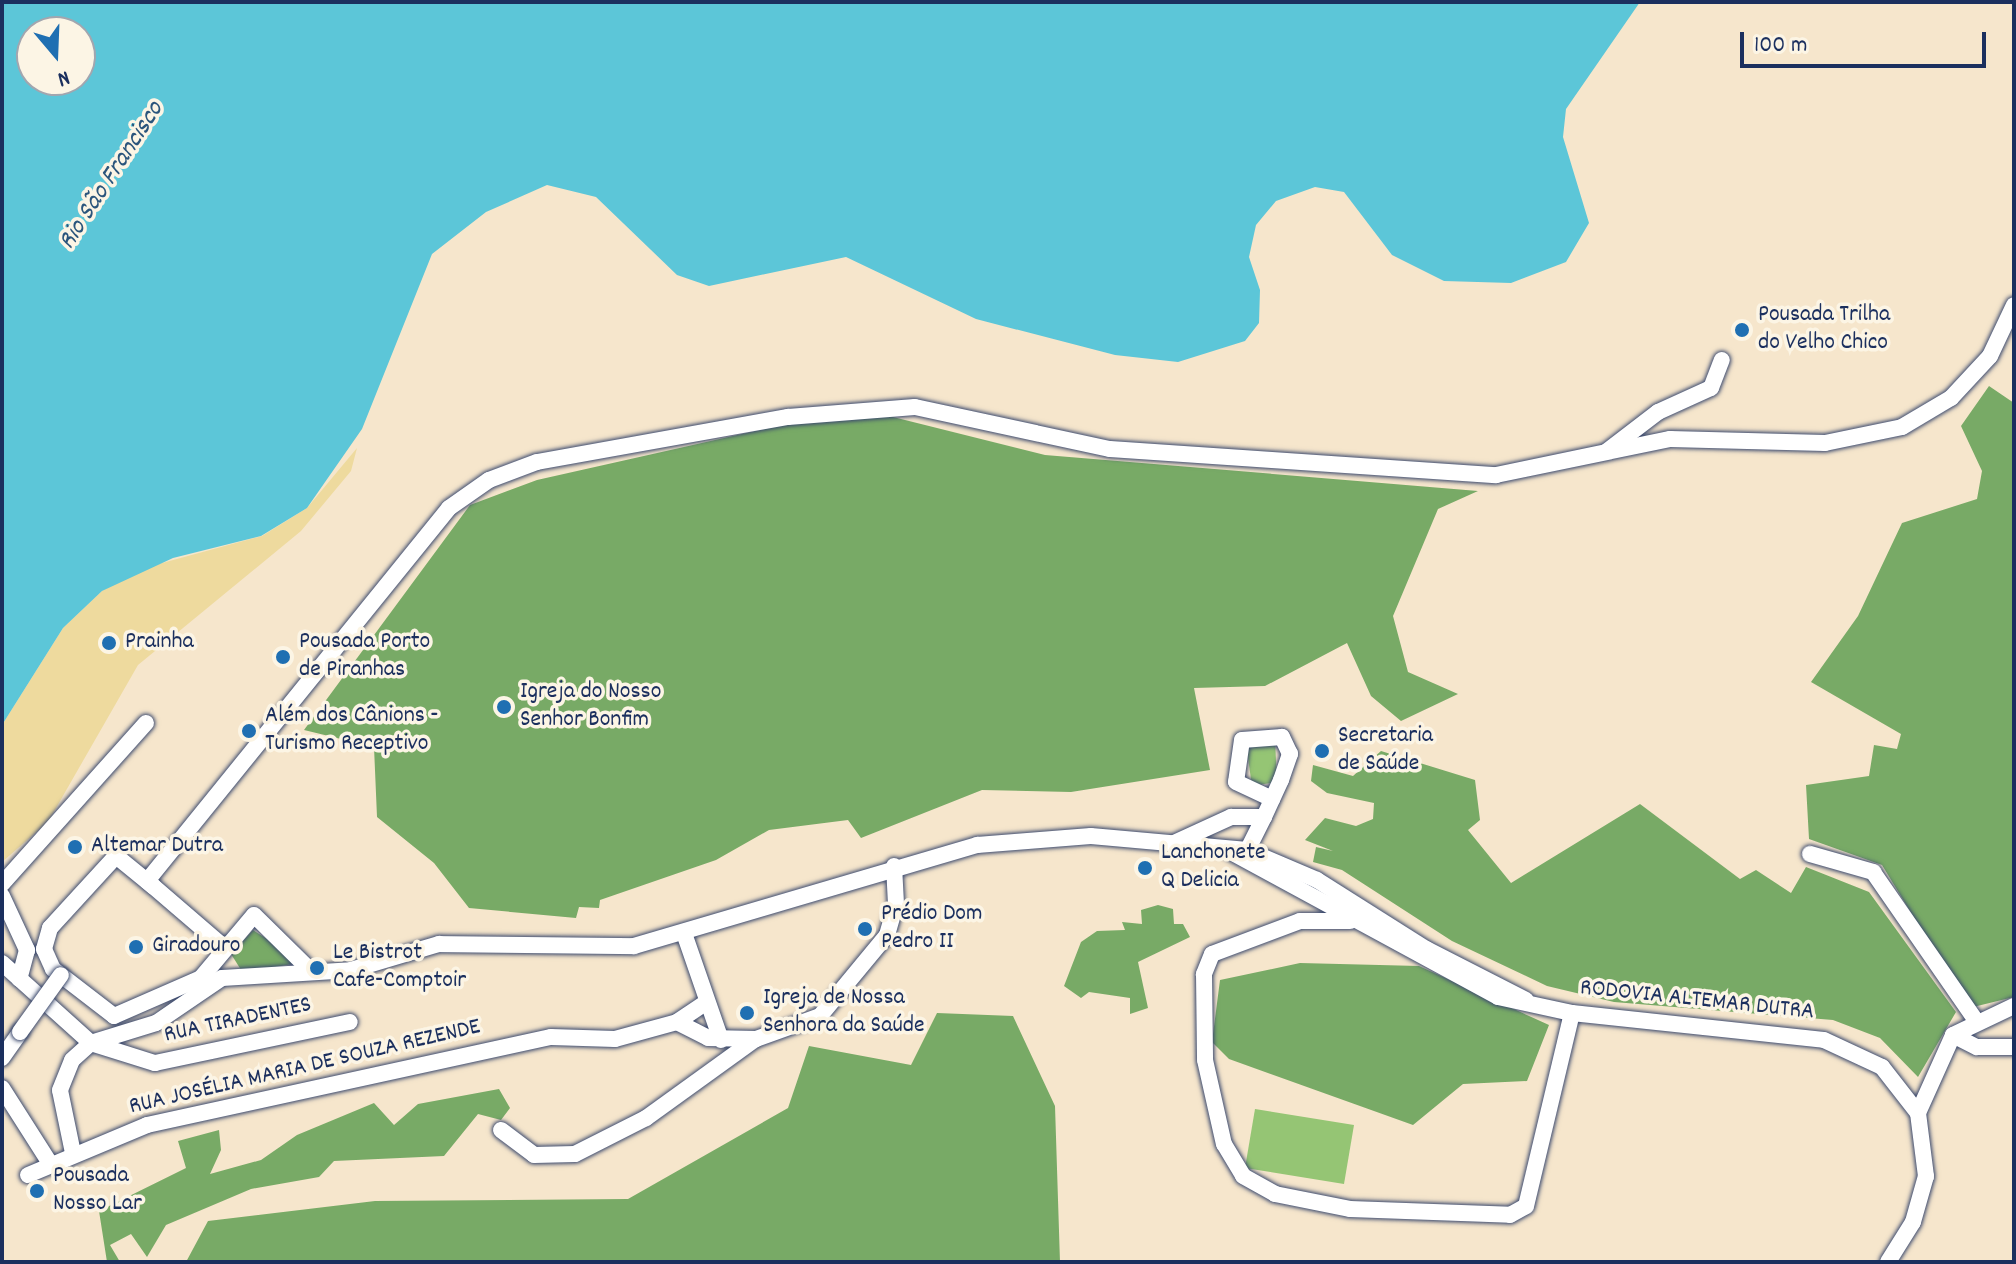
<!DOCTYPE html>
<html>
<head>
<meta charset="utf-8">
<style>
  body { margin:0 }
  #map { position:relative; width:2016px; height:1264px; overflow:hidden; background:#f6e6cc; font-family:Dekko,sans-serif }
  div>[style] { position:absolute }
  .green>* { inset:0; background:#95c574 }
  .forest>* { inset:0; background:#78aa66 }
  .sand>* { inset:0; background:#eeda9e }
  .water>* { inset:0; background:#5cc6d8 }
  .roads { filter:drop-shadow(0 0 2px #3c4a6e) drop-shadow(0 0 2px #3c4a6e) }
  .minor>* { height:16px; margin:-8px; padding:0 8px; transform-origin:8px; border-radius:8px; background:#fff }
  .bridges { filter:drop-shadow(0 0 2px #3c4a6e) drop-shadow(0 0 2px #3c4a6e) }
  .minor-bridge>* { height:16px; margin:-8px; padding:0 8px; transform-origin:8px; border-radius:8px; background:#fff }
  .dots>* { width:22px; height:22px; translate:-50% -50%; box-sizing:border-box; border:4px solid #fcf5e5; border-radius:50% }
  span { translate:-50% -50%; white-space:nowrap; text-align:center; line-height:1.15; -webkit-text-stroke:7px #fcf5e5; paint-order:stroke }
  .poi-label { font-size:24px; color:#1b2f5e }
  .left { translate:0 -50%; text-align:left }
  .street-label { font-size:24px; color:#1b2f5e }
  .water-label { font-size:26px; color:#2b557c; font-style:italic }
  .frame { position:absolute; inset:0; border:4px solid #1b2f5e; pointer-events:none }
  .north { position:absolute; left:16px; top:16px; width:80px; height:80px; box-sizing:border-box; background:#fcf5e5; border:2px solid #a2a6af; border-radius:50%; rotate:161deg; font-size:22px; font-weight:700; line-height:32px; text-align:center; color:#1b2f5e }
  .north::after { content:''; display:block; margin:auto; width:28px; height:36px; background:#1f6fb2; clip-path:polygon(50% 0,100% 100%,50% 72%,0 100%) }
  .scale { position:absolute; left:1740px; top:32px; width:246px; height:36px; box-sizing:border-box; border:4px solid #1b2f5e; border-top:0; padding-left:10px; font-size:24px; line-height:28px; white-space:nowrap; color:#1b2f5e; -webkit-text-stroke:6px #fcf5e5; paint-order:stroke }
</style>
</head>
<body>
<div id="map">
  <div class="green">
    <i style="clip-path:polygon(1275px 740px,1277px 782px,1252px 786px,1246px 744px)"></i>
    <i style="clip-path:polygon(1255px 1109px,1354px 1125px,1344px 1184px,1245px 1168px)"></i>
  </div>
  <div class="forest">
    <i style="clip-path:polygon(1989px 386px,2014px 403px,2014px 997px,1969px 1008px,1882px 865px,1809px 839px,1806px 785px,1869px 776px,1874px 745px,1897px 749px,1901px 734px,1811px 682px,1858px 616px,1902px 523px,1977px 499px,1982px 471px,1961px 426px)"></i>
    <i style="clip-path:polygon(857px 408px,1045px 455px,1478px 491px,1438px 509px,1393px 616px,1408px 672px,1458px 694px,1401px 721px,1371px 696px,1347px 643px,1265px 686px,1194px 688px,1210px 770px,1071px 792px,982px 790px,861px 838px,848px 820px,769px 830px,716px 860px,600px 900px,599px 908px,579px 907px,576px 918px,469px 908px,434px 863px,377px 817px,374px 747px,304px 730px,470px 505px,537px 480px)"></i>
    <i style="clip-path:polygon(1381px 751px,1475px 780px,1480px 820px,1468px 830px,1511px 883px,1640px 804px,1740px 879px,1756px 870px,1791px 893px,1806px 867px,1869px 892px,1956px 1012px,1918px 1077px,1880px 1038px,1833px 1020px,1614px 1002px,1547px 986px,1452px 941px,1342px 870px,1313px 862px,1316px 847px,1333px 851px,1305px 840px,1325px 818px,1356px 826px,1373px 819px,1374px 803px,1327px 793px,1311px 781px,1313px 765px,1353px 776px)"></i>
    <i style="clip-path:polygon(1158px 905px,1173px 909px,1174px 924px,1183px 924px,1190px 937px,1138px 962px,1148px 1008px,1130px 1014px,1130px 998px,1089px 992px,1081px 998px,1064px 986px,1081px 942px,1097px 931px,1125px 930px,1122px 922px,1142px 924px,1141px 910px)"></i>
    <i style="clip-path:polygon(253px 930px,286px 951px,292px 964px,243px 973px,231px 954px)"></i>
    <i style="clip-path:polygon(1300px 963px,1419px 966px,1549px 1025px,1527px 1081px,1463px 1084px,1413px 1125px,1229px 1059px,1212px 1042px,1220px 980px)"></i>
    <i style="clip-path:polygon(937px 1013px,1013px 1016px,1055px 1106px,1060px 1262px,186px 1262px,208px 1221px,375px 1201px,628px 1199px,788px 1108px,809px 1046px,911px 1065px)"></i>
    <i style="clip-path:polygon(499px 1089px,510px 1108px,501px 1120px,478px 1114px,444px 1156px,334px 1161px,319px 1177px,251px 1189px,166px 1225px,147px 1257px,131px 1234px,110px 1245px,120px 1262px,107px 1262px,99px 1211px,186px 1168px,178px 1141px,219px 1130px,221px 1150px,210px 1174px,261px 1160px,297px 1135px,374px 1103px,394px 1125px,418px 1104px)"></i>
  </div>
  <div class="sand">
    <i style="clip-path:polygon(357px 448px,351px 471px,301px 531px,138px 665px,48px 822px,2px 862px,2px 725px,63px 628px,102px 591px,140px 569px,262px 536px,307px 508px)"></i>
  </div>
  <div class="water">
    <i style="clip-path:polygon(evenodd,2px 2px,1640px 2px,1566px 109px,1563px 137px,1589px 223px,1566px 262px,1511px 283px,1444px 281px,1392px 255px,1344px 192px,1315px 187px,1276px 201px,1256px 225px,1249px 257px,1260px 290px,1259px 323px,1245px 341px,1178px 362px,1115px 355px,976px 319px,846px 257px,709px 286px,677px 275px,596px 197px,547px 185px,486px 212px,432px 254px,362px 429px,307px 508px,261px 536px,173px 558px,102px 591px,63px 628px,2px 725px,2px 2px,32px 32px,80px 32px,80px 80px,32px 80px,32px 32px)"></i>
  </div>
  <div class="roads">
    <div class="minor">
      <i style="left:1607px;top:451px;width:64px;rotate:-37.4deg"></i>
      <i style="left:1658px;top:412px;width:58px;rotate:-24.4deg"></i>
      <i style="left:1711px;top:388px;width:30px;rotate:-69deg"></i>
      <i style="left:1174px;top:843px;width:63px;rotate:-24.5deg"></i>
      <i style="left:1231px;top:817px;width:33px"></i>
      <i style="left:1247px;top:850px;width:76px;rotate:23.2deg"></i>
      <i style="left:1317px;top:880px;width:129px;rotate:32.3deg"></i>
      <i style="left:1426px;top:949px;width:112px;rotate:27deg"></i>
      <i style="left:1231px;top:852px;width:304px;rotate:28.5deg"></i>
      <i style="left:1498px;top:997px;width:76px;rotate:12.2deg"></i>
      <i style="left:1572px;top:1013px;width:253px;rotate:6.1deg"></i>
      <i style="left:1824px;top:1040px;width:64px;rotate:25deg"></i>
      <i style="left:1882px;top:1067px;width:58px;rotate:52deg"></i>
      <i style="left:1918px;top:1113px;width:64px;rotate:82.8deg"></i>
      <i style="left:1926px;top:1176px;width:48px;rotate:105.8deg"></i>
      <i style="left:1913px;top:1222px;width:47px;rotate:122deg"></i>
      <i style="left:1810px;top:854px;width:66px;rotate:15.9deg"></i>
      <i style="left:1873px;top:872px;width:181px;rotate:55.3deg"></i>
      <i style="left:1244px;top:857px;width:45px;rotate:-63.4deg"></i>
      <i style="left:1264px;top:817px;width:41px;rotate:-65.3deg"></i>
      <i style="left:1281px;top:780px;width:28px;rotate:-71deg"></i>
      <i style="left:1290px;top:754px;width:19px;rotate:-115deg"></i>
      <i style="left:1282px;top:737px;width:40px;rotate:175.7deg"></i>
      <i style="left:1242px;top:740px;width:42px;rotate:98.1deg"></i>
      <i style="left:1236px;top:782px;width:40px;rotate:25deg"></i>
      <i style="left:2px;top:884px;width:216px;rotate:-48.2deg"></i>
      <i style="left:154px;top:887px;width:49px;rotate:-140.8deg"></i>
      <i style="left:116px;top:856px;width:98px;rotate:132.5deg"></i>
      <i style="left:50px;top:928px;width:22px;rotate:106deg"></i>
      <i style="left:44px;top:949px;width:22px;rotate:66deg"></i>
      <i style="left:53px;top:969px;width:77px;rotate:37.6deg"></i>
      <i style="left:114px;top:1016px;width:95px;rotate:-23.6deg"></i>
      <i style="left:201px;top:978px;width:82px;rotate:-49.9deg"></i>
      <i style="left:254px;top:915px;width:77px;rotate:44.5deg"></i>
      <i style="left:2px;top:896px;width:60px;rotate:65.2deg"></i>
      <i style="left:27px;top:950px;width:30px;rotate:105deg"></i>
      <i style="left:1350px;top:921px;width:50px;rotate:180deg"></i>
      <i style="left:1300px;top:921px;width:94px;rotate:159.4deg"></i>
      <i style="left:1212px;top:954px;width:22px;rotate:112deg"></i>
      <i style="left:1204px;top:974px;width:86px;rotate:89.3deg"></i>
      <i style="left:1205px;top:1060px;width:86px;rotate:77.3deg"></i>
      <i style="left:1224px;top:1144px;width:37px;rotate:59deg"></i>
      <i style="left:1243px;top:1176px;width:37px;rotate:29deg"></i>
      <i style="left:1275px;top:1194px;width:76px;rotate:11.3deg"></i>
      <i style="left:1350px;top:1209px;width:160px;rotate:2.1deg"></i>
      <i style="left:1510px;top:1215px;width:18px;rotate:-29deg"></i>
      <i style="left:1526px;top:1206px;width:198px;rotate:-76.6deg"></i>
      <i style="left:685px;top:936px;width:110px;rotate:70.9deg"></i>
      <i style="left:225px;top:948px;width:103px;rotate:-139.3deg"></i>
      <i style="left:147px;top:881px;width:480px;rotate:-51deg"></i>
      <i style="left:449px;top:508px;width:49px;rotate:-35deg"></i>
      <i style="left:489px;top:480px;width:51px;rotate:-20.6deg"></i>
      <i style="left:537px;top:462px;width:255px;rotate:-10.2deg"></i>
      <i style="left:788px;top:417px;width:127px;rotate:-4.5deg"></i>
      <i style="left:915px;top:407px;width:199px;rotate:12.2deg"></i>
      <i style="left:1110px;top:449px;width:387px;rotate:3.9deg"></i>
      <i style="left:1496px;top:475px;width:178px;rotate:-11.7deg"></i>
      <i style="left:1670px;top:439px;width:155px;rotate:1.5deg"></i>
      <i style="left:1825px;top:443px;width:79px;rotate:-11.7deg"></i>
      <i style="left:1902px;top:427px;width:57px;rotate:-30.6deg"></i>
      <i style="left:1951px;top:398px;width:57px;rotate:-47.1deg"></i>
      <i style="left:1990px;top:356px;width:56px;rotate:-64.8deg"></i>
      <i style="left:2px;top:963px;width:120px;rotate:42deg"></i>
      <i style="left:91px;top:1043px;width:67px;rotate:17.4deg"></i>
      <i style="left:155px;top:1063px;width:199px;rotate:-11.9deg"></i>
      <i style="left:677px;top:1022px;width:35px;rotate:27deg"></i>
      <i style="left:708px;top:1038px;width:48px;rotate:1.2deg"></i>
      <i style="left:756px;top:1039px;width:68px;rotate:-19.8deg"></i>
      <i style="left:820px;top:1016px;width:105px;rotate:-50.4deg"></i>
      <i style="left:887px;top:935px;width:32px;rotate:-74deg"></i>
      <i style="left:896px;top:904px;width:38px;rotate:-93deg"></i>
      <i style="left:1953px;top:1035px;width:27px;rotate:27deg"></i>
      <i style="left:1977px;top:1047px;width:37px"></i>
      <i style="left:2px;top:1058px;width:32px;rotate:-55deg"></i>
      <i style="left:2px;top:1088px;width:91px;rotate:57.5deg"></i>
      <i style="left:1918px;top:1113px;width:85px;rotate:-65.8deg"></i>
      <i style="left:1953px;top:1035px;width:68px;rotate:-25.4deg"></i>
      <i style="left:501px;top:1130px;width:41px;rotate:37.1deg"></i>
      <i style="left:534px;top:1155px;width:41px;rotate:-1.4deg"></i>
      <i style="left:575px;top:1154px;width:80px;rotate:-26.9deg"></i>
      <i style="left:646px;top:1118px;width:133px;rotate:-35.8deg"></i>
      <i style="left:73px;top:1153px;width:64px;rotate:-101.7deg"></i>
      <i style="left:60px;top:1090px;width:32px;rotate:-68deg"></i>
      <i style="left:72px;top:1060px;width:25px;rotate:-42deg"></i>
      <i style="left:91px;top:1043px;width:68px;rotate:-17.1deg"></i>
      <i style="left:156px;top:1023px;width:80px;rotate:-34.3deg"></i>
      <i style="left:222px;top:978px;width:129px;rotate:-3.5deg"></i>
      <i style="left:351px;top:970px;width:92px;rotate:-16.5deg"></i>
      <i style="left:439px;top:944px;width:195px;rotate:0.6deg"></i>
      <i style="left:634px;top:946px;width:358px;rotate:-16.4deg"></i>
      <i style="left:977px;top:845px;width:114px;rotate:-4.5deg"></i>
      <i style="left:1091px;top:836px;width:157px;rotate:5.1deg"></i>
      <i style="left:28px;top:1175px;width:129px;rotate:-22.8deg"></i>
      <i style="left:147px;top:1125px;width:413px;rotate:-12.3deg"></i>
      <i style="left:551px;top:1037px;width:64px;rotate:1.8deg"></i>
      <i style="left:615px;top:1039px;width:64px;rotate:-15.3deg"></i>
      <i style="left:677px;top:1022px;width:36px;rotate:-34deg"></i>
    </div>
  </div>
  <div class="bridges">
    <div class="minor-bridge">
      <i style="left:20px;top:1032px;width:70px;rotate:-54.3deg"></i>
    </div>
  </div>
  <div class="dots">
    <i style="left:1742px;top:330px;background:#1f6fb2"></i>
    <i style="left:109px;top:643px;background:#1f6fb2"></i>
    <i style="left:283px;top:657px;background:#1f6fb2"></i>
    <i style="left:504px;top:707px;background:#1f6fb2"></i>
    <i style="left:249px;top:731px;background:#1f6fb2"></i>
    <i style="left:1322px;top:751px;background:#1f6fb2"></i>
    <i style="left:75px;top:847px;background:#1f6fb2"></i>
    <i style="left:1145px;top:868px;background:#1f6fb2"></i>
    <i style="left:865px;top:929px;background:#1f6fb2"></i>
    <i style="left:136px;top:947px;background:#1f6fb2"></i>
    <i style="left:317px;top:968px;background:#1f6fb2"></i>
    <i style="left:747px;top:1013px;background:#1f6fb2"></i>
    <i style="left:37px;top:1191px;background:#1f6fb2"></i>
  </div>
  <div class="poi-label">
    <span class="left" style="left:1758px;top:330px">Pousada Trilha<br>do Velho Chico</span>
    <span class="left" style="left:125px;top:643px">Prainha</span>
    <span class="left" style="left:299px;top:657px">Pousada Porto<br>de Piranhas</span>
    <span class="left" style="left:520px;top:707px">Igreja do Nosso<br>Senhor Bonfim</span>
    <span class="left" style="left:265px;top:731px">Além dos Cânions -<br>Turismo Receptivo</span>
    <span class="left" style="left:1338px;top:751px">Secretaria<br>de Saúde</span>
    <span class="left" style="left:91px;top:847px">Altemar Dutra</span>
    <span class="left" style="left:1161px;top:868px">Lanchonete<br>Q Delicia</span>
    <span class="left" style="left:881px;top:929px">Prédio Dom<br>Pedro II</span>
    <span class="left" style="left:152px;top:947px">Giradouro</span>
    <span class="left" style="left:333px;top:968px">Le Bistrot<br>Cafe-Comptoir</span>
    <span class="left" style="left:763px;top:1013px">Igreja de Nossa<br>Senhora da Saúde</span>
    <span class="left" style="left:53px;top:1191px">Pousada<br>Nosso Lar</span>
  </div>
  <div class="street-label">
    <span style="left:1697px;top:1001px;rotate:6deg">RODOVIA ALTEMAR DUTRA</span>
    <span style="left:238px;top:1021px;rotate:-12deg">RUA TIRADENTES</span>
    <span style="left:305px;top:1068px;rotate:-13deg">RUA JOSÉLIA MARIA DE SOUZA REZENDE</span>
  </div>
  <div class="water-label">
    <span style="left:112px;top:176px;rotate:-57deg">Rio São Francisco</span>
  </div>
  <div class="frame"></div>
  <div class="north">N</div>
  <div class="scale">100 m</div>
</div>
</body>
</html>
